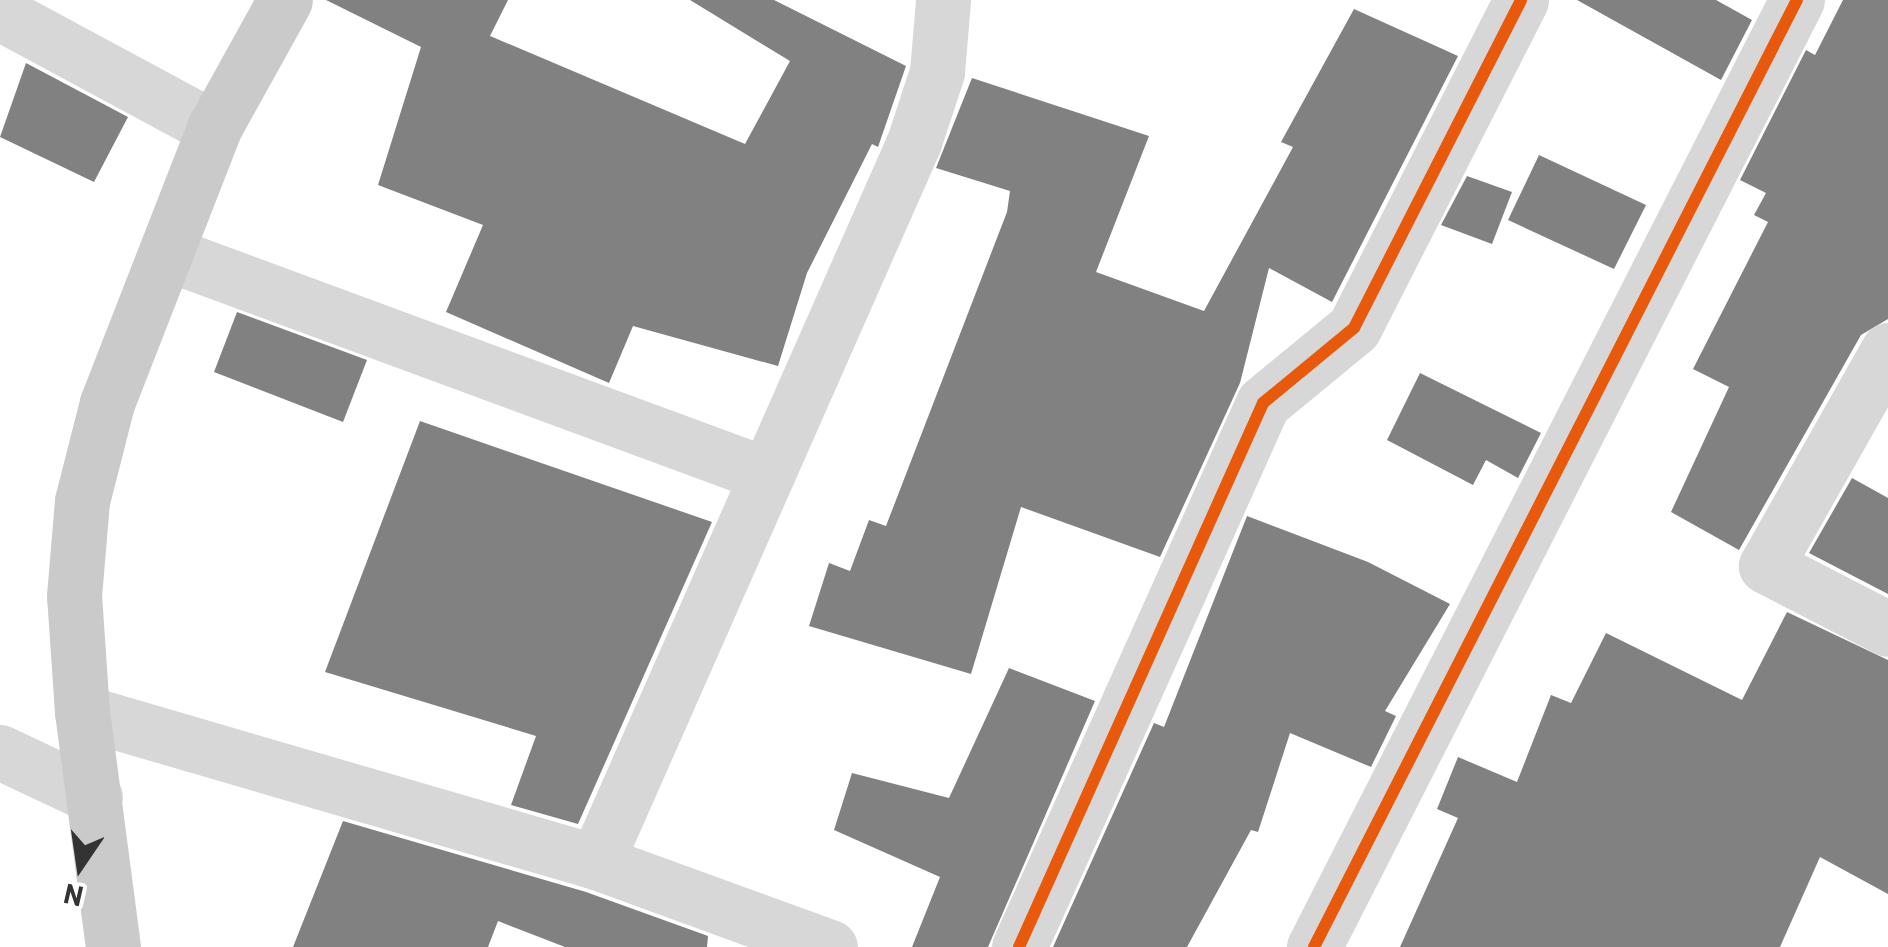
<!DOCTYPE html>
<html>
<head>
<meta charset="utf-8">
<style>
  body { margin:0 }
  #map { position:relative; width:1888px; height:947px; overflow:hidden; background:#fff; font-family:Barlow,sans-serif }
  div>[style] { position:absolute }
  .building>* { inset:0; background:#818181 }
  .minor>* { height:55px; margin:-27.5px; padding:0 27.5px; transform-origin:27.5px; border-radius:27.5px; background:#d7d7d7 }
  .major>* { height:55px; margin:-27.5px; padding:0 27.5px; transform-origin:27.5px; border-radius:27.5px; background:#cacaca }
  .cycleway>* { height:12px; margin:-6px; padding:0 6px; transform-origin:6px; border-radius:6px; background:#e8590c }
  span { translate:-50% -50%; white-space:nowrap; text-align:center; line-height:1.15; -webkit-text-stroke:10px #fff; paint-order:stroke }
  .north { position:absolute; left:30px; top:817px; width:100px; height:100px; -webkit-text-stroke:8px #fff; paint-order:stroke; rotate:193deg; font-size:28px; font-weight:700; line-height:40px; text-align:center; color:#333 }
  .north::after { content:''; display:block; margin:auto; width:35px; height:45px; background:#333; clip-path:polygon(50% 0,100% 100%,50% 72%,0 100%) }
</style>
</head>
<body>
<div id="map">
  <div class="building">
    <i style="clip-path:polygon(326px 0,508px 0,490px 36px,745px 144px,790px 61px,690px 0,774px 0,906px 66px,878px 147px,872px 144px,807px 273px,778px 366px,633px 326px,609px 383px,446px 312px,483px 225px,378px 185px,421px 47px)"></i>
    <i style="clip-path:polygon(1577px 0,1716px 0,1752px 20px,1721px 80px)"></i>
    <i style="clip-path:polygon(1843px 0,1888px 0,1888px 319px,1861px 335px,1739px 550px,1671px 512px,1729px 387px,1693px 369px,1768px 222px,1754px 215px,1766px 193px,1740px 180px,1806px 50px,1815px 55px)"></i>
    <i style="clip-path:polygon(1354px 9px,1458px 56px,1332px 302px,1269px 268px,1240px 383px,1160px 557px,1021px 507px,971px 674px,809px 626px,829px 563px,850px 571px,869px 520px,886px 526px,1007px 212px,1010px 191px,936px 168px,972px 78px,1149px 136px,1096px 272px,1204px 311px,1293px 147px,1281px 142px)"></i>
    <i style="clip-path:polygon(26px 63px,128px 117px,94px 182px,0 137px)"></i>
    <i style="clip-path:polygon(1539px 155px,1646px 205px,1614px 269px,1508px 220px)"></i>
    <i style="clip-path:polygon(1467px 176px,1512px 192px,1492px 244px,1441px 225px)"></i>
    <i style="clip-path:polygon(237px 312px,367px 360px,343px 422px,214px 372px)"></i>
    <i style="clip-path:polygon(1420px 373px,1541px 433px,1518px 478px,1486px 460px,1473px 485px,1387px 440px)"></i>
    <i style="clip-path:polygon(420px 421px,712px 522px,578px 824px,511px 805px,536px 736px,325px 672px)"></i>
    <i style="clip-path:polygon(1852px 478px,1888px 498px,1888px 594px,1809px 553px)"></i>
    <i style="clip-path:polygon(1247px 516px,1368px 562px,1450px 604px,1385px 711px,1396px 716px,1371px 767px,1290px 733px,1258px 832px,1251px 830px,1187px 947px,1053px 947px,1154px 723px,1164px 727px)"></i>
    <i style="clip-path:polygon(1787px 612px,1888px 660px,1888px 894px,1820px 857px,1780px 947px,1400px 947px,1458px 818px,1437px 809px,1458px 757px,1517px 782px,1551px 695px,1571px 703px,1606px 633px,1742px 700px)"></i>
    <i style="clip-path:polygon(1009px 668px,1095px 701px,988px 947px,912px 947px,940px 877px,834px 830px,852px 773px,949px 798px)"></i>
    <i style="clip-path:polygon(343px 821px,586px 892px,708px 936px,707px 947px,565px 947px,498px 921px,488px 947px,293px 947px)"></i>
  </div>
  <div class="minor">
    <i style="left:0;top:13px;width:243px;rotate:28.3deg"></i>
    <i style="left:166px;top:253px;width:638px;rotate:20.25deg"></i>
    <i style="left:1888px;top:350px;width:248px;rotate:119.5deg"></i>
    <i style="left:1766px;top:566px;width:137px;rotate:27.3deg"></i>
    <i style="left:82px;top:712px;width:535px;rotate:16.27deg"></i>
    <i style="left:596px;top:862px;width:249px;rotate:20deg"></i>
    <i style="left:0;top:752px;width:105px;rotate:25.3deg"></i>
    <i style="left:596px;top:862px;width:787px;rotate:-66.17deg"></i>
    <i style="left:914px;top:142px;width:74px;rotate:-71.8deg"></i>
    <i style="left:937px;top:72px;width:72px;rotate:-85.2deg"></i>
    <i style="left:1019px;top:947px;width:596px;rotate:-65.84deg"></i>
    <i style="left:1263px;top:403px;width:118px;rotate:-39.5deg"></i>
    <i style="left:1354px;top:328px;width:368px;rotate:-63deg"></i>
    <i style="left:1314px;top:947px;width:1063px;rotate:-62.98deg"></i>
  </div>
  <div class="major">
    <i style="left:113px;top:947px;width:237px;rotate:-97.5deg"></i>
    <i style="left:82px;top:712px;width:116px;rotate:-93.9deg"></i>
    <i style="left:74px;top:596px;width:95px;rotate:-85.2deg"></i>
    <i style="left:82px;top:501px;width:101px;rotate:-75.7deg"></i>
    <i style="left:107px;top:403px;width:295px;rotate:-68.7deg"></i>
    <i style="left:214px;top:128px;width:146px;rotate:-61deg"></i>
  </div>
  <div class="cycleway">
    <i style="left:1019px;top:947px;width:596px;rotate:-65.84deg"></i>
    <i style="left:1263px;top:403px;width:118px;rotate:-39.5deg"></i>
    <i style="left:1354px;top:328px;width:368px;rotate:-63deg"></i>
    <i style="left:1314px;top:947px;width:1063px;rotate:-62.98deg"></i>
  </div>
  <div class="north">N</div>
</div>
</body>
</html>
